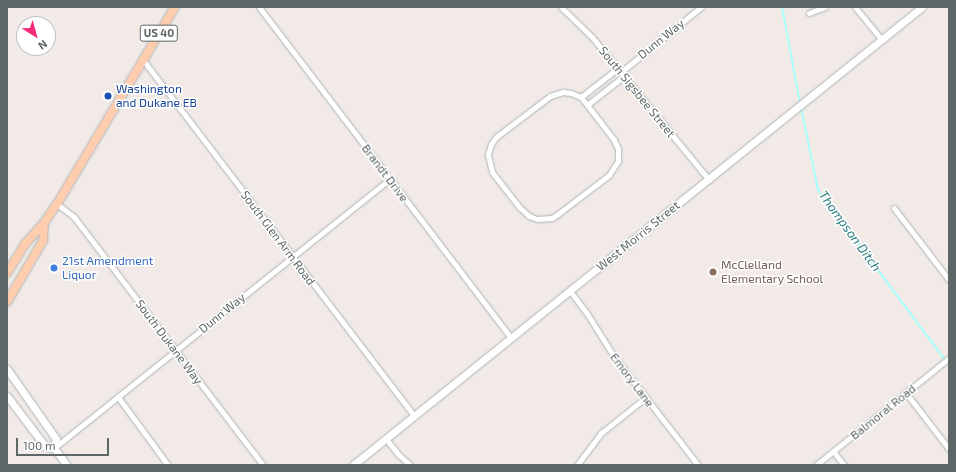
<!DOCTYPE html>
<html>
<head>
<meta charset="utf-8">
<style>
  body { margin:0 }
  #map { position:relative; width:956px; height:472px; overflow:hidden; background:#f1eae7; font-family:"Exo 2",sans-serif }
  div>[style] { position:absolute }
  .stream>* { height:2px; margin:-1px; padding:0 1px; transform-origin:1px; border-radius:1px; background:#a9fffc }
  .roads { filter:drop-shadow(0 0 1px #afb6b7) drop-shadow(0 0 1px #afb6b7) }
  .street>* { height:5px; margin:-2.5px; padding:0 2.5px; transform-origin:2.5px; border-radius:2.5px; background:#fff }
  .secondary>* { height:7px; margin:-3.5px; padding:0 3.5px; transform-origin:3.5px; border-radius:3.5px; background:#fff }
  .primary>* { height:8px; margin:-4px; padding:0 4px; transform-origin:4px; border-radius:4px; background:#ffccae }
  .dots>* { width:11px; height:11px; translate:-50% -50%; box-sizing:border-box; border:2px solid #fff; border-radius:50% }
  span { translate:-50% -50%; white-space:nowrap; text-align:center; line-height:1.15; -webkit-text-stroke:3px #fff; paint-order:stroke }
  .shield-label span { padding:1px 3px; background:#fff; border:1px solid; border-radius:3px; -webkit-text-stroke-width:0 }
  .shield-label { font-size:11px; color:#5e6768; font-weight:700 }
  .street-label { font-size:12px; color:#5e6768 }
  .transit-label { font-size:12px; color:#164399 }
  .left { translate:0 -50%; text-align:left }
  .shop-label { font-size:12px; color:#366cbe }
  .education-label { font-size:12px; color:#785e54 }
  .water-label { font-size:13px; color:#2f7e81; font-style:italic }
  .frame { position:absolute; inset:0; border:8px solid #5e6768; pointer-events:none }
  .north { position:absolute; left:16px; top:16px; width:40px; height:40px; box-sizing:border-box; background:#fff; border:1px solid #bfc2c3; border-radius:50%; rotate:143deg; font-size:11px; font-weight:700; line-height:16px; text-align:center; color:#5e6768 }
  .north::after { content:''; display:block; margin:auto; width:14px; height:18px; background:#f42a7a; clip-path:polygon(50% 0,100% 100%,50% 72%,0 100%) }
  .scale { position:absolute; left:16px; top:438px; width:93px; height:18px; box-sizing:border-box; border:2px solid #5e6768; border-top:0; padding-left:5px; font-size:12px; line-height:14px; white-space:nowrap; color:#5e6768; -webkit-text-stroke:3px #fff; paint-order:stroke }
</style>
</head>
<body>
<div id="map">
  <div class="stream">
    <i style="left:782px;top:7px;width:98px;rotate:79.4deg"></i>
    <i style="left:801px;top:107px;width:85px;rotate:78.4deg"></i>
    <i style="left:818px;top:190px;width:219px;rotate:53.2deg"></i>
  </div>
  <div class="roads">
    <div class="street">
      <i style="left:259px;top:7px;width:416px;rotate:52.7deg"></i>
      <i style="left:561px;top:7px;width:43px;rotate:44.1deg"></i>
      <i style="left:592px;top:37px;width:185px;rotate:50.7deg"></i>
      <i style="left:855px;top:7px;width:43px;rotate:50.7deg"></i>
      <i style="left:809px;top:13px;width:17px;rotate:-21deg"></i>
      <i style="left:143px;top:60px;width:447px;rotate:52.7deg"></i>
      <i style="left:621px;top:72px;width:103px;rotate:-39.1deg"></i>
      <i style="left:563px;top:92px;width:8px;rotate:7deg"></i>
      <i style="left:571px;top:93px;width:11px;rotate:22deg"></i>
      <i style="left:581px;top:97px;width:54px;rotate:52.5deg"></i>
      <i style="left:614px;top:140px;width:10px;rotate:66deg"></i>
      <i style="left:618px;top:149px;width:12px;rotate:90deg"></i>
      <i style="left:618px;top:161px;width:17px;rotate:123deg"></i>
      <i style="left:609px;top:175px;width:64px;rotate:142.6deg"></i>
      <i style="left:558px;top:214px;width:7px;rotate:146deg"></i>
      <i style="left:552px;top:218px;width:15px;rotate:176deg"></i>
      <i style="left:537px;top:219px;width:9px;rotate:-159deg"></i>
      <i style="left:529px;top:216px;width:12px;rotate:-138deg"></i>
      <i style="left:520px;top:208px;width:46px;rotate:-127.9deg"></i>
      <i style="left:492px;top:172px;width:18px;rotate:-103deg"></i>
      <i style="left:488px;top:154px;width:10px;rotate:-73deg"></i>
      <i style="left:491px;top:144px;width:9px;rotate:-54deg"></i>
      <i style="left:496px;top:137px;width:68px;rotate:-37.2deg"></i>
      <i style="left:550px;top:96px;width:14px;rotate:-17deg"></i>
      <i style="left:581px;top:97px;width:47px;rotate:-38.1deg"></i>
      <i style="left:587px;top:105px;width:47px;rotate:-38.1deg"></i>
      <i style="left:57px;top:204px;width:21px;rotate:37deg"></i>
      <i style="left:74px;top:217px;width:312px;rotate:52.7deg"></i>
      <i style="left:894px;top:208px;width:91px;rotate:52.6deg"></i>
      <i style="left:570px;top:291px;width:26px;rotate:53deg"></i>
      <i style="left:586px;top:312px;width:51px;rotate:57.9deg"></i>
      <i style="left:613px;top:355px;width:139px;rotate:52.3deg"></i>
      <i style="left:906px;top:393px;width:71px;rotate:52.5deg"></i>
      <i style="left:118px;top:397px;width:84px;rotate:53.7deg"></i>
      <i style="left:386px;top:439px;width:21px;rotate:51deg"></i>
      <i style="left:399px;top:455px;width:15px;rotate:42deg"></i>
      <i style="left:54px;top:448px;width:430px;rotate:-38.7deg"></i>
      <i style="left:833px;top:451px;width:18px;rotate:52deg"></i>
      <i style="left:577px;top:465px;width:40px;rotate:-53deg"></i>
      <i style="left:601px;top:433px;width:56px;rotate:-38.5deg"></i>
      <i style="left:816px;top:465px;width:171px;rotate:-38.8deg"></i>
    </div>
    <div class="secondary">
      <i style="left:7px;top:369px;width:85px;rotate:55deg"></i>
      <i style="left:56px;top:439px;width:9px;rotate:103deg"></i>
      <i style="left:7px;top:396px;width:63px;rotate:52.8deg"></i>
      <i style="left:45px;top:446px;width:9px;rotate:13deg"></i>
      <i style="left:54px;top:448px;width:21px;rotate:53deg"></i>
      <i style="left:353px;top:465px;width:730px;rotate:-38.83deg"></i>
    </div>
    <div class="primary">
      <i style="left:7px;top:273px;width:34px;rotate:-58deg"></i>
      <i style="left:25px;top:244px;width:28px;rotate:-48deg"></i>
      <i style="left:44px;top:223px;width:23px;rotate:-56deg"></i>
      <i style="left:57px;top:204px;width:230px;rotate:-59.1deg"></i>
      <i style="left:7px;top:302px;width:71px;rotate:-59.5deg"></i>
      <i style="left:43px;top:241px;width:18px;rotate:-87deg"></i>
    </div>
  </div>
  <div class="dots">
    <i style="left:108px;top:96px;background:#1a4fb4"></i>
    <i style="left:54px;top:268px;background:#3f7fe0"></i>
    <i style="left:713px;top:272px;background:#8d6e63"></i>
  </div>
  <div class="shield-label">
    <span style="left:159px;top:33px">US 40</span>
  </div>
  <div class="street-label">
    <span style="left:661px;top:39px;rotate:-39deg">Dunn Way</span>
    <span style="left:637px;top:92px;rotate:51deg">South Sigsbee Street</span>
    <span style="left:385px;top:173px;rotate:53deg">Brandt Drive</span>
    <span style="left:638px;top:236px;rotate:-39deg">West Morris Street</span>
    <span style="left:278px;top:238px;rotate:53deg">South Glen Arm Road</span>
    <span style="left:222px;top:313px;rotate:-39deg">Dunn Way</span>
    <span style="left:169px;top:342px;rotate:53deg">South Dukane Way</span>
    <span style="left:632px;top:380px;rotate:53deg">Emory Lane</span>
    <span style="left:883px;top:412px;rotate:-39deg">Balmoral Road</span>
  </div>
  <div class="transit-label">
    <span class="left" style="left:116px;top:96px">Washington<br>and Dukane EB</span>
  </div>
  <div class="shop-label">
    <span class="left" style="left:62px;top:268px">21st Amendment<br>Liquor</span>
  </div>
  <div class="education-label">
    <span class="left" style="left:721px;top:272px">McClelland<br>Elementary School</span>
  </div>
  <div class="water-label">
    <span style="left:850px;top:231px;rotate:54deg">Thompson Ditch</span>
  </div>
  <div class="frame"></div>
  <div class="north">N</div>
  <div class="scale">100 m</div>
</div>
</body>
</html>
